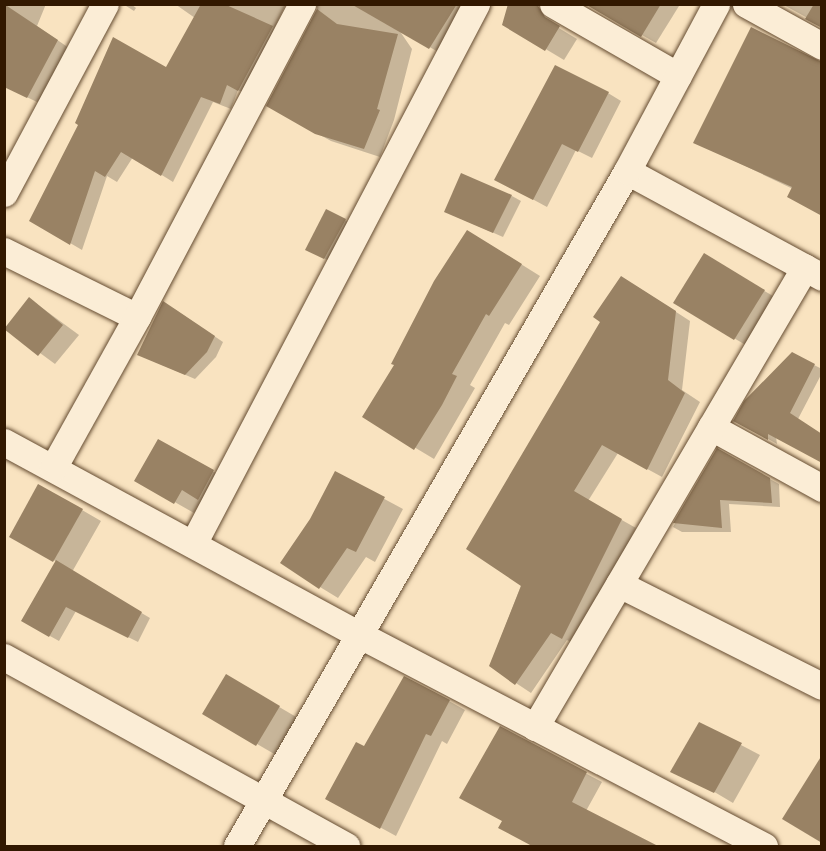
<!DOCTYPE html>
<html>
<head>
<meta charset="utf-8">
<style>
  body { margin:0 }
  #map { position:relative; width:826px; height:851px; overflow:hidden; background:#f9e3c0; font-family:"IM FELL Great Primer",serif }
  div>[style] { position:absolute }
  .shadow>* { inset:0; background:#0003 }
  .building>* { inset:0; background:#998264 }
  .roads { filter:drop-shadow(0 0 2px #644b30) drop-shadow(0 0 2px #644b30) }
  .minor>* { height:27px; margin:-13.5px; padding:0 13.5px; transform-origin:13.5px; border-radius:13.5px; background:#fbedd6 }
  span { translate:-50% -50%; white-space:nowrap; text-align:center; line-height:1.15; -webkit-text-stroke:4.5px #fbedd6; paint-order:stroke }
  .frame { position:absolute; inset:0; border:6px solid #321800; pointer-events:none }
</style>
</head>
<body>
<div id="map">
  <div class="shadow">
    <i style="clip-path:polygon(4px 4px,46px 4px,37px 26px,69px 48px,39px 103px,4px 86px)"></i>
    <i style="clip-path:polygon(131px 4px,136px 8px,134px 11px,123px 4px)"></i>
    <i style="clip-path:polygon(175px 4px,286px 4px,273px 31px,282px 36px,250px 96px,238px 90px,231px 109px,213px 102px,173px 182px,133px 157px,117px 182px,107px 176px,82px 250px,31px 220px,167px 69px,195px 18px)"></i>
    <i style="clip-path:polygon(317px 4px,475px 4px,442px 54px,399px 30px,412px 49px,394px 120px,380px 157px,331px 141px,268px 106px,317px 12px)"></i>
    <i style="clip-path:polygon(519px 4px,577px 39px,564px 60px,504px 24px)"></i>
    <i style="clip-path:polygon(587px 4px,678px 4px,679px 6px,656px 43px)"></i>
    <i style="clip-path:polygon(782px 4px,822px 4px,822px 26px)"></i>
    <i style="clip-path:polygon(803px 55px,793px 189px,695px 142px)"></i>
    <i style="clip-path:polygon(608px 93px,621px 101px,592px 158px,576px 150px,547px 207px,510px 187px)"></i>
    <i style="clip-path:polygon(512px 196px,521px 201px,503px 237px,455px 216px)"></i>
    <i style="clip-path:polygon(345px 220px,364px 231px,344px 269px,307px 249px)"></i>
    <i style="clip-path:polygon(487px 243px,540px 276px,509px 325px,505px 323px,470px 385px,475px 388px,434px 459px,364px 417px)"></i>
    <i style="clip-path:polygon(723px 266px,783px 302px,754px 350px,675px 303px)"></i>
    <i style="clip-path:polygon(636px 286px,690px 321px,682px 390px,700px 402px,662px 477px,618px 453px,588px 501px,636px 528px,577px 646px,567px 640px,531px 693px,490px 666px)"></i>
    <i style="clip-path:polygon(30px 299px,79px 335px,55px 364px,6px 328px)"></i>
    <i style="clip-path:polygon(173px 308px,223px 342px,216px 357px,195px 379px,139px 355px)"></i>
    <i style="clip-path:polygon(814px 365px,822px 369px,822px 373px,798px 419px,776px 437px,777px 444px,735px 420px)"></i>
    <i style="clip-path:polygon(159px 441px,232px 482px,202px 500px,194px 513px,136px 480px)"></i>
    <i style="clip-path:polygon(717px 450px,779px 484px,780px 507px,729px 504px,731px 532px,682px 532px,673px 527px)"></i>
    <i style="clip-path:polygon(336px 473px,403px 509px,375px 562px,366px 557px,338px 598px,320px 587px,311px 520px)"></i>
    <i style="clip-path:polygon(82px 510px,101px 521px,72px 572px,150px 618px,138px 642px,76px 611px,59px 641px,23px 621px,57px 562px,11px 536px)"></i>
    <i style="clip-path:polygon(226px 676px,298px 718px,276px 755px,204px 713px)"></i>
    <i style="clip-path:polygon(449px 701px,465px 710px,447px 744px,442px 741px,396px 836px,343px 807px,365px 748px)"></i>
    <i style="clip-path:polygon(500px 728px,602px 782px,586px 811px,630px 834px,621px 846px,534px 846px,500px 828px,504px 821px)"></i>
    <i style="clip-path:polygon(741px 745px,760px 755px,733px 803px,674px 768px)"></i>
  </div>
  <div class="building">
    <i style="clip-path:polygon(4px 4px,58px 40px,27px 98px,4px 87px)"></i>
    <i style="clip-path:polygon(201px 4px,224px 4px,273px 26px,238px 91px,227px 85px,220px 104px,201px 97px,161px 176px,121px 152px,105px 177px,95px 171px,70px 245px,29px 221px,78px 125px,75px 123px,113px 37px,166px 67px)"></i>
    <i style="clip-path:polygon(351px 4px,457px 4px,429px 49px)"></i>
    <i style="clip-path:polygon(508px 4px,537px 4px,545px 17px,560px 26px,545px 51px,502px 25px)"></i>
    <i style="clip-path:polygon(585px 4px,661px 4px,641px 37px)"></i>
    <i style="clip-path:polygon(814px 4px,822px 4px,822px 28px,805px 19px)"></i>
    <i style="clip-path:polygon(317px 9px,337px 24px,398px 34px,377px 109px,380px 110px,364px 149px,315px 134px,266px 106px)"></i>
    <i style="clip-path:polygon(751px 27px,822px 62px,822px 216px,787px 197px,792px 187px,693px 143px)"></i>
    <i style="clip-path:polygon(555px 65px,609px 92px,578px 152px,562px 144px,533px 200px,494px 180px)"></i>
    <i style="clip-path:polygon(461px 173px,512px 195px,493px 233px,444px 212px)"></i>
    <i style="clip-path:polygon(326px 209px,346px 219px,324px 259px,305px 250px)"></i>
    <i style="clip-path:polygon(467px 230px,522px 264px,489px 316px,486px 314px,452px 374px,457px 376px,442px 405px,414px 450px,362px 417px,394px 365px,391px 364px,434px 281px)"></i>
    <i style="clip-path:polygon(704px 253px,765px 290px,734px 340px,673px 303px)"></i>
    <i style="clip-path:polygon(621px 276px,676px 311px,668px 380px,685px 393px,647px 470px,602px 445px,574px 491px,622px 519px,562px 639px,551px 633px,515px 685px,489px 666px,521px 586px,466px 549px,600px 322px,593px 317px)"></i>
    <i style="clip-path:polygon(29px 297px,63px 325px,38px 356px,4px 329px)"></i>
    <i style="clip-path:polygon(163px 301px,215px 336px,207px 352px,185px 375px,137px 355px)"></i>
    <i style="clip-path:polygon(792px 352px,815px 364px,790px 413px,822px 434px,822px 463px,768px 434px,768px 440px,733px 421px,744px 401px)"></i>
    <i style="clip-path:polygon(158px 439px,214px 470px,198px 500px,182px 490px,174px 504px,134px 481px)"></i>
    <i style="clip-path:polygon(717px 448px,770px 478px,772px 503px,720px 500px,722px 528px,673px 523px)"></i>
    <i style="clip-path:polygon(335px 471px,385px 497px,356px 552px,347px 548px,319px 589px,280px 563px,310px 519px)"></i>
    <i style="clip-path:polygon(38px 484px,83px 509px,53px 562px,9px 537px)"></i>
    <i style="clip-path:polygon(56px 560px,142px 612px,128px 638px,66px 607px,49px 637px,21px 621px)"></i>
    <i style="clip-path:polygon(226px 674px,280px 706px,256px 746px,202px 714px)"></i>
    <i style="clip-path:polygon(404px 676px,450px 700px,431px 736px,426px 734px,380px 829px,325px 799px,356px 742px,364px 746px)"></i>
    <i style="clip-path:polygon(699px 722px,742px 743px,714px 793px,670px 772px)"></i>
    <i style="clip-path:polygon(500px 726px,587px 772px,572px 802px,658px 846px,532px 846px,498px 828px,502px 821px,459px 798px)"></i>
    <i style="clip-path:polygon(822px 755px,822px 843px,782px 819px)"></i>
  </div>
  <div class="roads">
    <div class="minor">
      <i style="left:553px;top:4px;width:144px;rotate:29.9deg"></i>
      <i style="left:746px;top:4px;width:87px;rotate:28.9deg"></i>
      <i style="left:627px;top:171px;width:222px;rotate:28.5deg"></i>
      <i style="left:4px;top:193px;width:214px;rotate:-61.9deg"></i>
      <i style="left:4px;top:251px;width:148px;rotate:26.4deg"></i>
      <i style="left:711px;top:427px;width:127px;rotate:28.8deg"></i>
      <i style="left:4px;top:442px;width:405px;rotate:28.5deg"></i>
      <i style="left:360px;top:635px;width:456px;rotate:27.6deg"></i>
      <i style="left:53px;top:468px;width:173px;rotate:-60.9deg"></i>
      <i style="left:137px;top:317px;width:354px;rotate:-62.2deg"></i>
      <i style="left:193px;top:544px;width:610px;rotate:-62.34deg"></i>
      <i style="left:619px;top:584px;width:227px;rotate:26.7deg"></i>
      <i style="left:4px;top:657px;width:391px;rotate:28.9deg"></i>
      <i style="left:535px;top:727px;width:533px;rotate:-59.59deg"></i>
      <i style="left:237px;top:846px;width:780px;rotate:-59.98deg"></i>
      <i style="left:627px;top:171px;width:189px;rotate:-61.9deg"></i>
    </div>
  </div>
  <div class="frame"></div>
</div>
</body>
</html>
